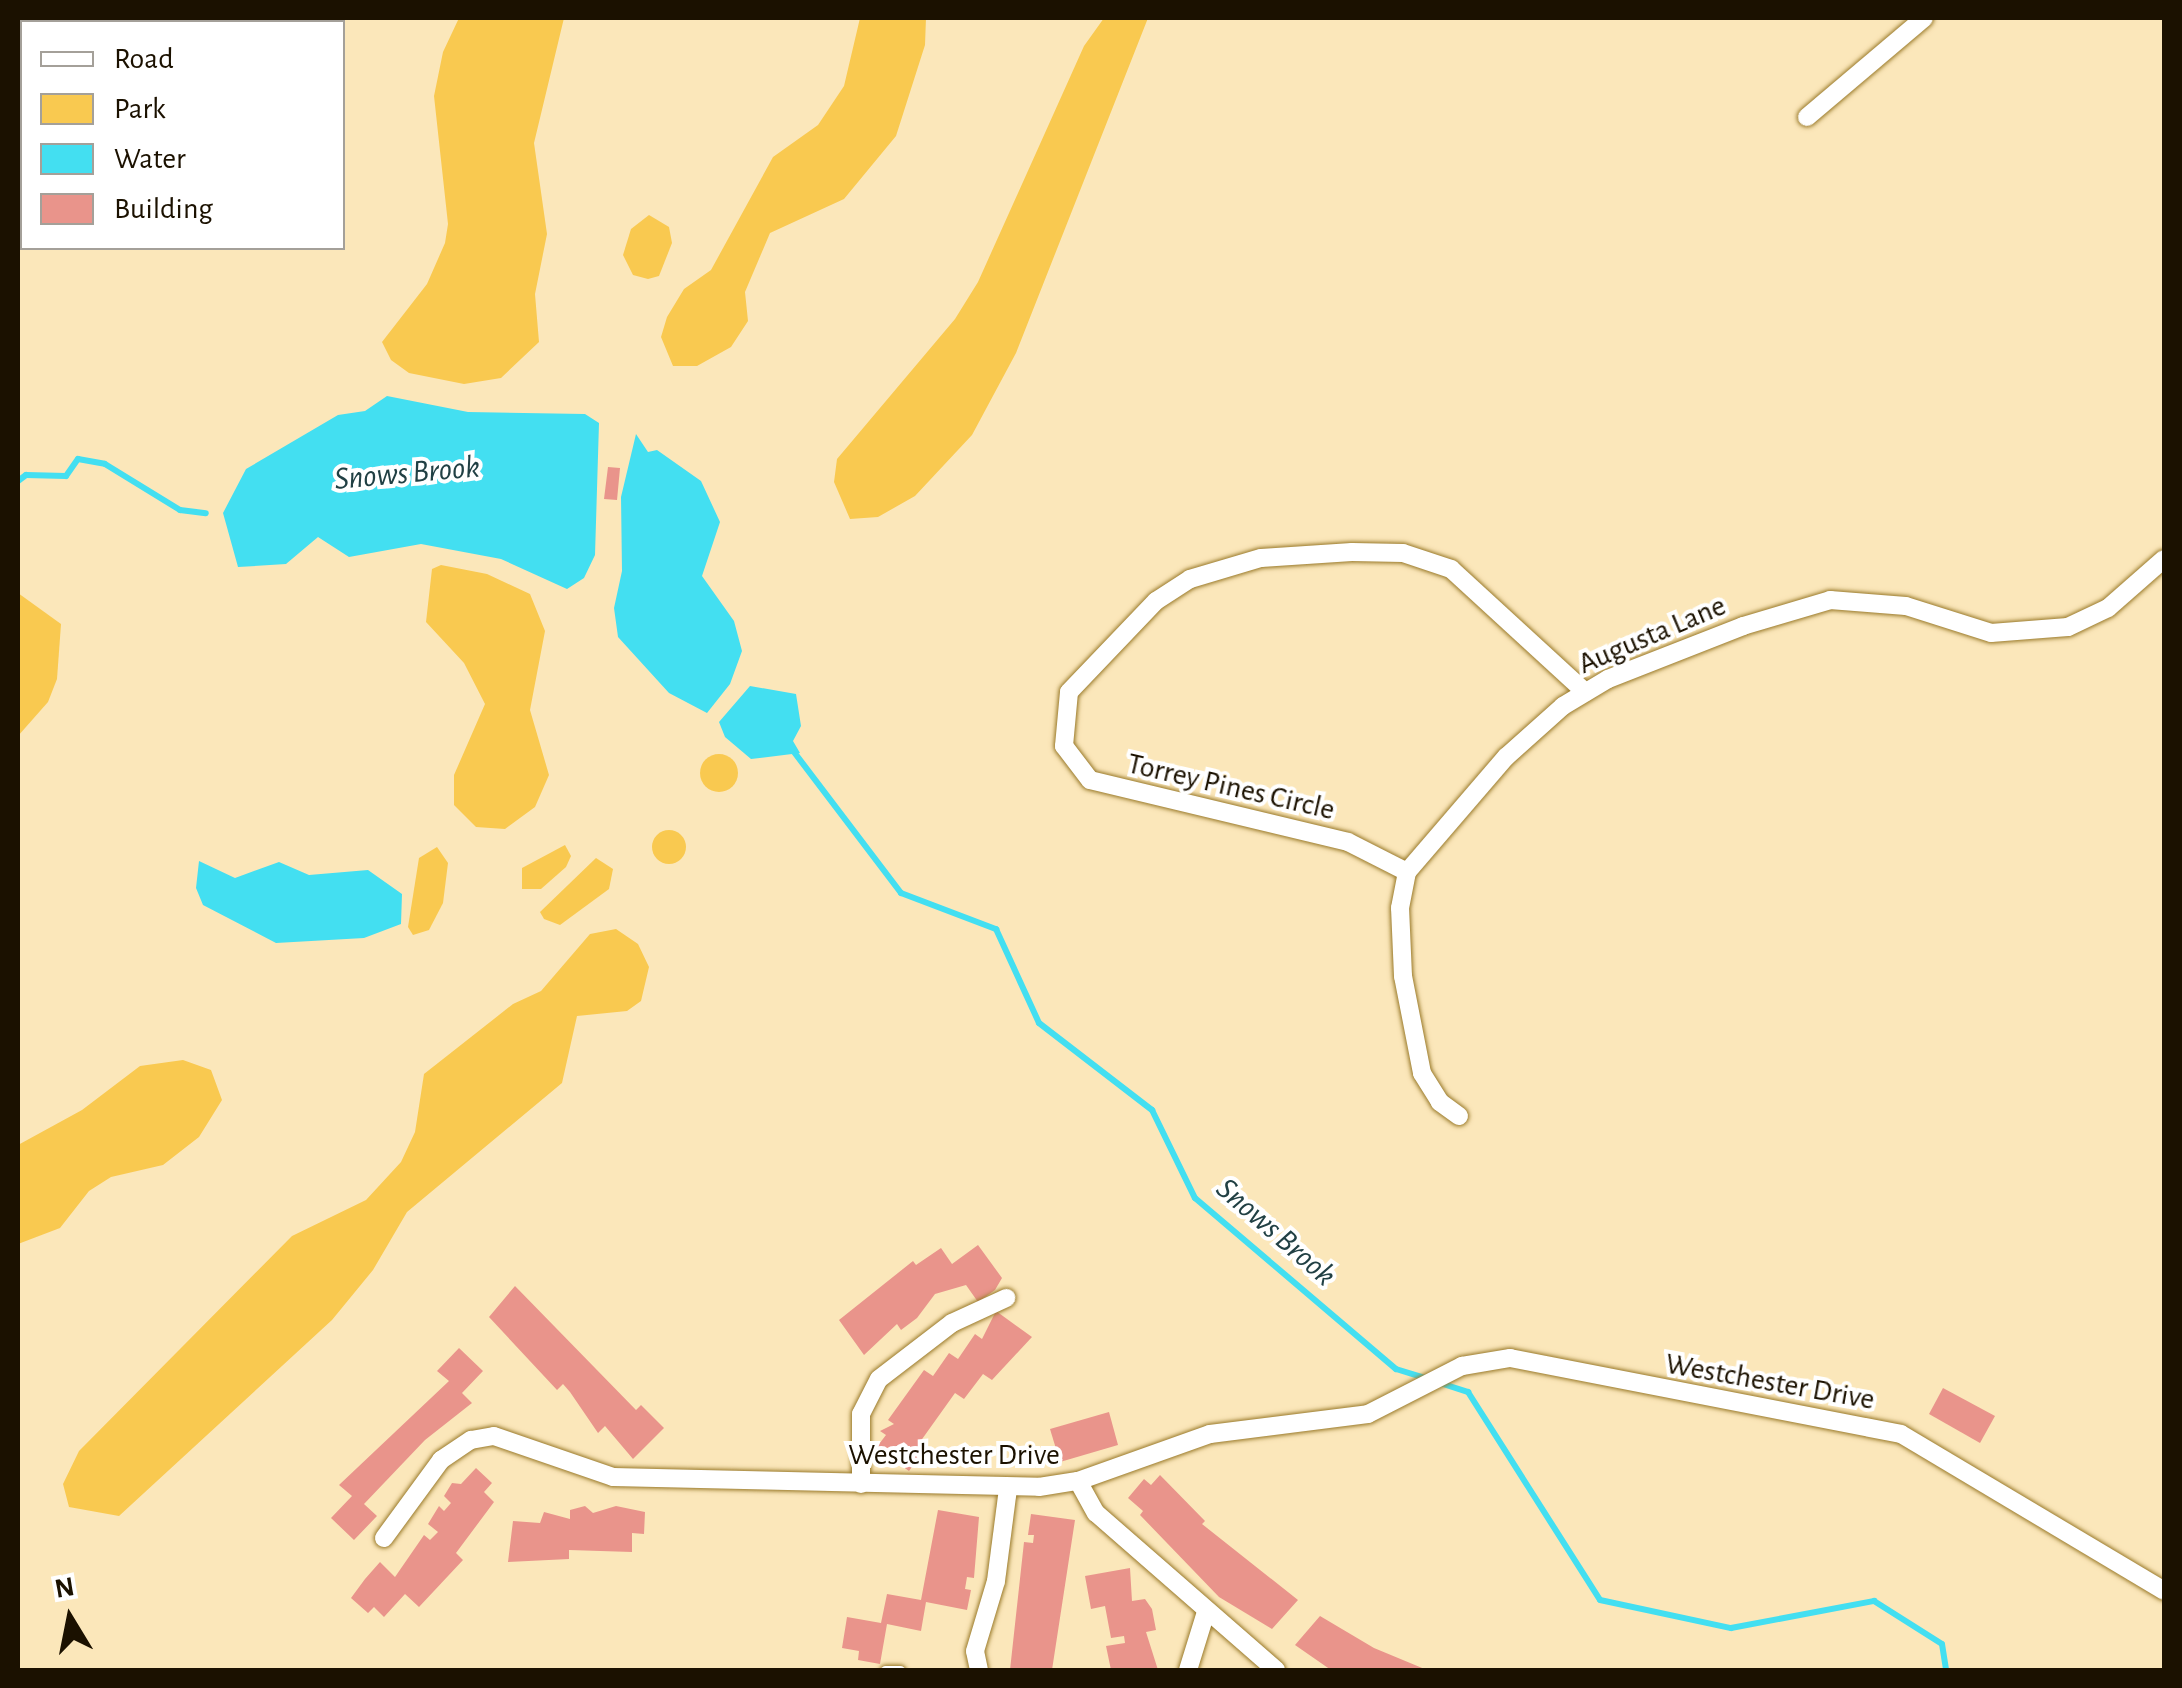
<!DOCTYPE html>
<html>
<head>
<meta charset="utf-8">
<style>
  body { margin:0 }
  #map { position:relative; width:2182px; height:1688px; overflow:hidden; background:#fbe7ba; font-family:"Alegreya Sans",sans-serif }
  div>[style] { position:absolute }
  .green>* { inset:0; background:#f9c950 }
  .round { border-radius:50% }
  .water>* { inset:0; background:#43dff1 }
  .stream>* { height:6px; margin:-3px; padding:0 3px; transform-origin:3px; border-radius:3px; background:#43dff1 }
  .building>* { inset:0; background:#e9948b }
  .roads { filter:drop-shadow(0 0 2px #9a7a2a) drop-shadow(0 0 2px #9a7a2a) }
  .service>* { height:9px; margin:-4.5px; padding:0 4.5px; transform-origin:4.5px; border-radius:4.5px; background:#fff }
  .minor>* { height:18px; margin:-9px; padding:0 9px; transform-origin:9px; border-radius:9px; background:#fff }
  span { translate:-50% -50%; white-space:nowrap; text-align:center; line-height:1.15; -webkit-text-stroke:8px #fff; paint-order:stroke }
  .street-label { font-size:30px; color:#1b1100 }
  .water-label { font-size:32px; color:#214044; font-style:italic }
  .frame { position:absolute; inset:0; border:20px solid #1b1100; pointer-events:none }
  .legend { position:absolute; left:20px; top:20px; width:325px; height:230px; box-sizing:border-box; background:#fff; border:2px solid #a4a099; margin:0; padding:12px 18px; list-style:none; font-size:30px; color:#1b1100 }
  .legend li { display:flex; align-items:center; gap:20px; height:50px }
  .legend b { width:50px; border:2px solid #a4a099 }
  .north { position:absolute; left:20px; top:1568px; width:100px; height:100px; -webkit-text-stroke:8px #fff; paint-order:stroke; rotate:350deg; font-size:28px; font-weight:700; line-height:40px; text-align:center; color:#1b1100 }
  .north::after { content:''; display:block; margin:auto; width:35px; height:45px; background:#1b1100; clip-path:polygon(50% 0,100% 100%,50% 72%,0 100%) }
</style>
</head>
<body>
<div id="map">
  <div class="green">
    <i style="clip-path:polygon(459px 18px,564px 18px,534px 143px,547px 234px,535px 294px,539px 342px,501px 378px,464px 384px,409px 373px,391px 360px,382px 342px,427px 284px,445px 243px,448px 224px,434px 96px,443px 52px)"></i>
    <i style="clip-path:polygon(860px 18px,926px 18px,925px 45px,896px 136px,844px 199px,770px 233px,745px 292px,748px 321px,731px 347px,697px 366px,673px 366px,661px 337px,667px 317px,684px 289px,711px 270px,773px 157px,818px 125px,844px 86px)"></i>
    <i style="clip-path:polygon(1104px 18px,1148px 18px,1016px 353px,972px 435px,915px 496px,878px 517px,850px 519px,834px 482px,837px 459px,955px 319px,978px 282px,1084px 46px)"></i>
    <i style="clip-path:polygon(649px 215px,669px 227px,672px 243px,659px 276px,648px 279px,633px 275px,623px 255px,631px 229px)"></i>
    <i style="clip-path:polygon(441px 565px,487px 574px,530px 594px,545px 631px,530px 710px,549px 775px,535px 807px,505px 829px,476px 827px,454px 805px,454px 775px,485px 704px,464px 663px,426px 622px,432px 569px)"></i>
    <i style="clip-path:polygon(18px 593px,61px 624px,57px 679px,48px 702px,18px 736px)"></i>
    <i class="round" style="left:700px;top:754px;width:38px;height:38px"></i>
    <i class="round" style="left:652px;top:830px;width:34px;height:34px"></i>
    <i style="clip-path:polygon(565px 845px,571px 856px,566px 867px,541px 889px,522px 889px,522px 868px)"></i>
    <i style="clip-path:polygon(437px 847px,448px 863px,443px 903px,429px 930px,413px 935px,408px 927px,419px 858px)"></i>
    <i style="clip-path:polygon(596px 858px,613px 869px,609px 889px,560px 925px,544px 919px,540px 912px)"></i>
    <i style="clip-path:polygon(616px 929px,638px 944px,649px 967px,641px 1001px,627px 1011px,577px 1016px,562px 1083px,407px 1212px,373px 1270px,332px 1320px,119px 1516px,69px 1507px,63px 1484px,79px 1451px,292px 1236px,366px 1200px,401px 1162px,415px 1132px,424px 1074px,513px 1004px,541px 991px,590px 934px)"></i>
    <i style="clip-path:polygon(183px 1060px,211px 1070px,222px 1100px,199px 1137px,163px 1165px,111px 1177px,89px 1191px,60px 1228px,18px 1244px,18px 1145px,82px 1110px,140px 1066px)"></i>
  </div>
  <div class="water">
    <i style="clip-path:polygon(387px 396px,468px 412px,585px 414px,599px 423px,595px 555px,584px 578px,567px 589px,501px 559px,421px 544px,349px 557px,318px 537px,286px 564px,238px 567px,223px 513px,246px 469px,338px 415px,365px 411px)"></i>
    <i style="clip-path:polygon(636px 434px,648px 452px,657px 450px,701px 481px,720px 522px,702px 576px,734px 621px,742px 651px,730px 684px,707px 713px,669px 693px,618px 637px,614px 608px,622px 571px,621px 497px)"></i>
    <i style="clip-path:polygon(750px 686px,796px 694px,801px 726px,793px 741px,800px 753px,751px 759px,725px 737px,719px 722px)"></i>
    <i style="clip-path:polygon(199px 861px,235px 878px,279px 862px,309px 875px,368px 870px,402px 894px,401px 924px,364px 938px,276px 943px,203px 905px,196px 888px)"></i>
  </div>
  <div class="stream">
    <i style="left:18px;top:481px;width:10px;rotate:-37deg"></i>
    <i style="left:26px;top:475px;width:40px;rotate:1.4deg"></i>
    <i style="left:66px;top:476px;width:21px;rotate:-55deg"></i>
    <i style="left:78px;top:459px;width:27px;rotate:10deg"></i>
    <i style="left:105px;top:464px;width:88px;rotate:31.5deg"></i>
    <i style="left:180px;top:510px;width:26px;rotate:7deg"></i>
    <i style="left:794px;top:752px;width:177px;rotate:52.8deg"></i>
    <i style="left:901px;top:893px;width:102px;rotate:20.8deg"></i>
    <i style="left:996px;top:929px;width:103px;rotate:65.4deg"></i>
    <i style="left:1039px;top:1023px;width:143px;rotate:37.6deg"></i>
    <i style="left:1152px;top:1110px;width:98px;rotate:64deg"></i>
    <i style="left:1195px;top:1198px;width:264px;rotate:40.4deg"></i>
    <i style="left:1396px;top:1369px;width:30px;rotate:17deg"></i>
    <i style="left:1437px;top:1382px;width:33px;rotate:18deg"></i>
    <i style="left:1468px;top:1392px;width:246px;rotate:57.6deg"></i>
    <i style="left:1600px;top:1600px;width:134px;rotate:12.1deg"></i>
    <i style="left:1731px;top:1628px;width:146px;rotate:-10.7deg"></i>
    <i style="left:1874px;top:1601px;width:80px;rotate:32.3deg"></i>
    <i style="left:1942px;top:1644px;width:26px;rotate:81deg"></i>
  </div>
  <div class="building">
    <i style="clip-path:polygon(608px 467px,620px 468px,617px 500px,604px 499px)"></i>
    <i style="clip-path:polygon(978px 1245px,1002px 1278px,995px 1290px,978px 1302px,966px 1285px,935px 1294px,917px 1318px,901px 1330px,897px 1324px,864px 1355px,839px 1320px,913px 1261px,916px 1265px,941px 1248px,952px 1264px)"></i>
    <i style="clip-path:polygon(515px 1286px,636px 1410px,641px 1405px,664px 1428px,633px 1459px,605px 1426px,598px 1433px,570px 1392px,563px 1384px,557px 1390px,489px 1317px)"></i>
    <i style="clip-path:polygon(996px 1311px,1032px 1337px,992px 1380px,983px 1374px,964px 1399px,955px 1393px,920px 1442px,926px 1447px,909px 1471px,876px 1448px,886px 1435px,880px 1431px,894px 1424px,888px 1420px,924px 1370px,933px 1376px,949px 1353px,958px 1359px,975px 1334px,982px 1339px)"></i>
    <i style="clip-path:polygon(459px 1348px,483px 1371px,462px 1393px,472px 1403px,425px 1440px,364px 1504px,377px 1516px,354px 1540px,331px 1518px,352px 1496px,339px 1485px,449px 1381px,437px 1371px)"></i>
    <i style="clip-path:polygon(1943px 1388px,1995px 1416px,1980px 1443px,1929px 1414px)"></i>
    <i style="clip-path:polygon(1109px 1412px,1118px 1445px,1060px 1462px,1050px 1429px)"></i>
    <i style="clip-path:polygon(476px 1468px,492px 1483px,484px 1492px,494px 1502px,456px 1553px,463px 1560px,419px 1607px,405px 1594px,384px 1617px,374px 1607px,368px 1613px,351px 1598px,365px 1579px,380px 1562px,395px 1577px,424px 1535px,430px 1540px,438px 1532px,428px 1524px,439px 1506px,444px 1511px,451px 1503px,444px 1496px,452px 1483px,461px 1484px)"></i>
    <i style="clip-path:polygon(1160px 1475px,1205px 1521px,1202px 1524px,1298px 1600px,1272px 1629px,1219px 1597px,1140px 1515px,1143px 1511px,1128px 1498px,1144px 1479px,1151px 1485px)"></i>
    <i style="clip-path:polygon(585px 1506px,593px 1513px,616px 1506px,645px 1512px,644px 1534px,632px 1533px,632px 1552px,569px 1550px,569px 1559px,508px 1562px,513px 1521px,540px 1523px,544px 1512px,570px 1519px,570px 1510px)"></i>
    <i style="clip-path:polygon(938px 1510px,979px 1517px,974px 1578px,967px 1577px,965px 1589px,971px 1590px,967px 1610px,926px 1602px,921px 1631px,887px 1624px,880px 1664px,858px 1660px,859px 1651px,842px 1648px,847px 1617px,881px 1623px,887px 1594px,921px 1600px)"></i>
    <i style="clip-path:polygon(1031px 1514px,1075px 1520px,1052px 1670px,1010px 1670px,1024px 1542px,1033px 1543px,1034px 1535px,1028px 1535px)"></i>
    <i style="clip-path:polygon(1130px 1568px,1132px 1601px,1145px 1599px,1152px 1609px,1156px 1630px,1146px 1632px,1158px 1670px,1111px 1670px,1106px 1646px,1125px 1643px,1124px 1636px,1111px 1638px,1105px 1606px,1091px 1609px,1085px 1576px)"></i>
    <i style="clip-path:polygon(1320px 1616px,1374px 1648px,1427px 1670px,1331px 1670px,1295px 1645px)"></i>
  </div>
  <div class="roads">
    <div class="service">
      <i style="left:885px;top:1670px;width:15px"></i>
    </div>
    <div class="minor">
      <i style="left:1807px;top:117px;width:153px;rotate:-40.2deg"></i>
      <i style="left:1407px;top:872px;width:66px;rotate:-153deg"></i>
      <i style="left:1348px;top:842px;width:265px;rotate:-166.5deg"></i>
      <i style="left:1090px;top:780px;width:43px;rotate:-127.4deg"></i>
      <i style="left:1064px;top:746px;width:54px;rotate:-84.7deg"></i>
      <i style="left:1069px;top:692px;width:126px;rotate:-46.3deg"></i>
      <i style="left:1156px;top:601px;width:40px;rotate:-32.9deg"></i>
      <i style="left:1190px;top:579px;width:74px;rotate:-16.5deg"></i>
      <i style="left:1261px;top:558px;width:91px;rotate:-3.8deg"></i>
      <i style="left:1352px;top:552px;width:51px;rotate:1.1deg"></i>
      <i style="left:1403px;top:553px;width:51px;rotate:18.4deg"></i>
      <i style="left:1451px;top:569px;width:182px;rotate:42.5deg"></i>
      <i style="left:1459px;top:1116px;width:24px;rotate:-144deg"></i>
      <i style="left:1440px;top:1102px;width:34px;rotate:-122deg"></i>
      <i style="left:1422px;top:1073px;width:99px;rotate:-101.1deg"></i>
      <i style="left:1403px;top:976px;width:68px;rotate:-92.5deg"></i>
      <i style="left:1400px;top:908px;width:37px;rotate:-79deg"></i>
      <i style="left:1407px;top:872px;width:152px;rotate:-49.3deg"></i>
      <i style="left:1506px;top:757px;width:76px;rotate:-41.8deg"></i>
      <i style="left:1563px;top:706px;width:52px;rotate:-31deg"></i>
      <i style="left:1608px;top:679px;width:145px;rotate:-21.4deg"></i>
      <i style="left:1743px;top:626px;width:91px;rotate:-16.6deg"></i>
      <i style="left:1830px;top:600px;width:76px;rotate:4.5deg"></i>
      <i style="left:1906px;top:606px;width:89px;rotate:17.6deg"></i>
      <i style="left:1991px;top:633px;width:77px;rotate:-4.5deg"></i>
      <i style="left:2068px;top:627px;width:44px;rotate:-25.4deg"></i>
      <i style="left:2108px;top:608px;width:74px;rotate:-41.2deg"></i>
      <i style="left:1078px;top:1481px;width:37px;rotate:61deg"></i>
      <i style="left:1096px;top:1513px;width:239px;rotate:41.1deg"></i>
      <i style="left:861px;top:1484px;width:70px;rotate:-90deg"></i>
      <i style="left:861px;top:1414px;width:39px;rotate:-63deg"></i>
      <i style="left:879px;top:1379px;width:92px;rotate:-37.5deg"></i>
      <i style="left:952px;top:1323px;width:60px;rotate:-24.8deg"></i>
      <i style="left:384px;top:1538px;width:97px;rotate:-53.8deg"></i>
      <i style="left:441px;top:1460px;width:36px;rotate:-34deg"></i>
      <i style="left:471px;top:1440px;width:23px;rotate:-10deg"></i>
      <i style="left:494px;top:1436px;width:126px;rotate:19deg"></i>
      <i style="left:613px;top:1477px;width:426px;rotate:1.3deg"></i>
      <i style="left:1039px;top:1487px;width:39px;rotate:-9deg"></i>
      <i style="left:1078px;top:1481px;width:140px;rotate:-19.6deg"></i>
      <i style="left:1210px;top:1434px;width:159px;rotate:-7.2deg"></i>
      <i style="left:1368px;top:1414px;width:106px;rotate:-27.1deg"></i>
      <i style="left:1462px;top:1366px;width:49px;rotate:-9.5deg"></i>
      <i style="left:1510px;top:1358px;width:398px;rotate:11deg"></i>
      <i style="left:1901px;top:1434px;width:306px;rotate:30.8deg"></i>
      <i style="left:979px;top:1670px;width:19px;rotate:-102deg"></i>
      <i style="left:975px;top:1651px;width:73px;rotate:-73.3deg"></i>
      <i style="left:996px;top:1581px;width:94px;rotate:-82.6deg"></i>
      <i style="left:1188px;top:1670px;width:58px;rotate:-72.8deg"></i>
    </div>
  </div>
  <div class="street-label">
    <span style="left:1652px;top:635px;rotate:-23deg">Augusta Lane</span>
    <span style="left:1231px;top:787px;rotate:13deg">Torrey Pines Circle</span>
    <span style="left:1770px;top:1382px;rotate:10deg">Westchester Drive</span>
    <span style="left:954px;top:1455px">Westchester Drive</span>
  </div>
  <div class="water-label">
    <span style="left:407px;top:473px;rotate:-5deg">Snows Brook</span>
    <span style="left:1276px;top:1232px;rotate:41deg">Snows Brook</span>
  </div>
  <div class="frame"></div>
  <ul class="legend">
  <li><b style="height:12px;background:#fff"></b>Road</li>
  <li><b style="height:28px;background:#f9c950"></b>Park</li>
  <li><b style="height:28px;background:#43dff1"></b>Water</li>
  <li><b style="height:28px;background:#e9948b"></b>Building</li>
  </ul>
  <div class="north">N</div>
</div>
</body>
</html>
